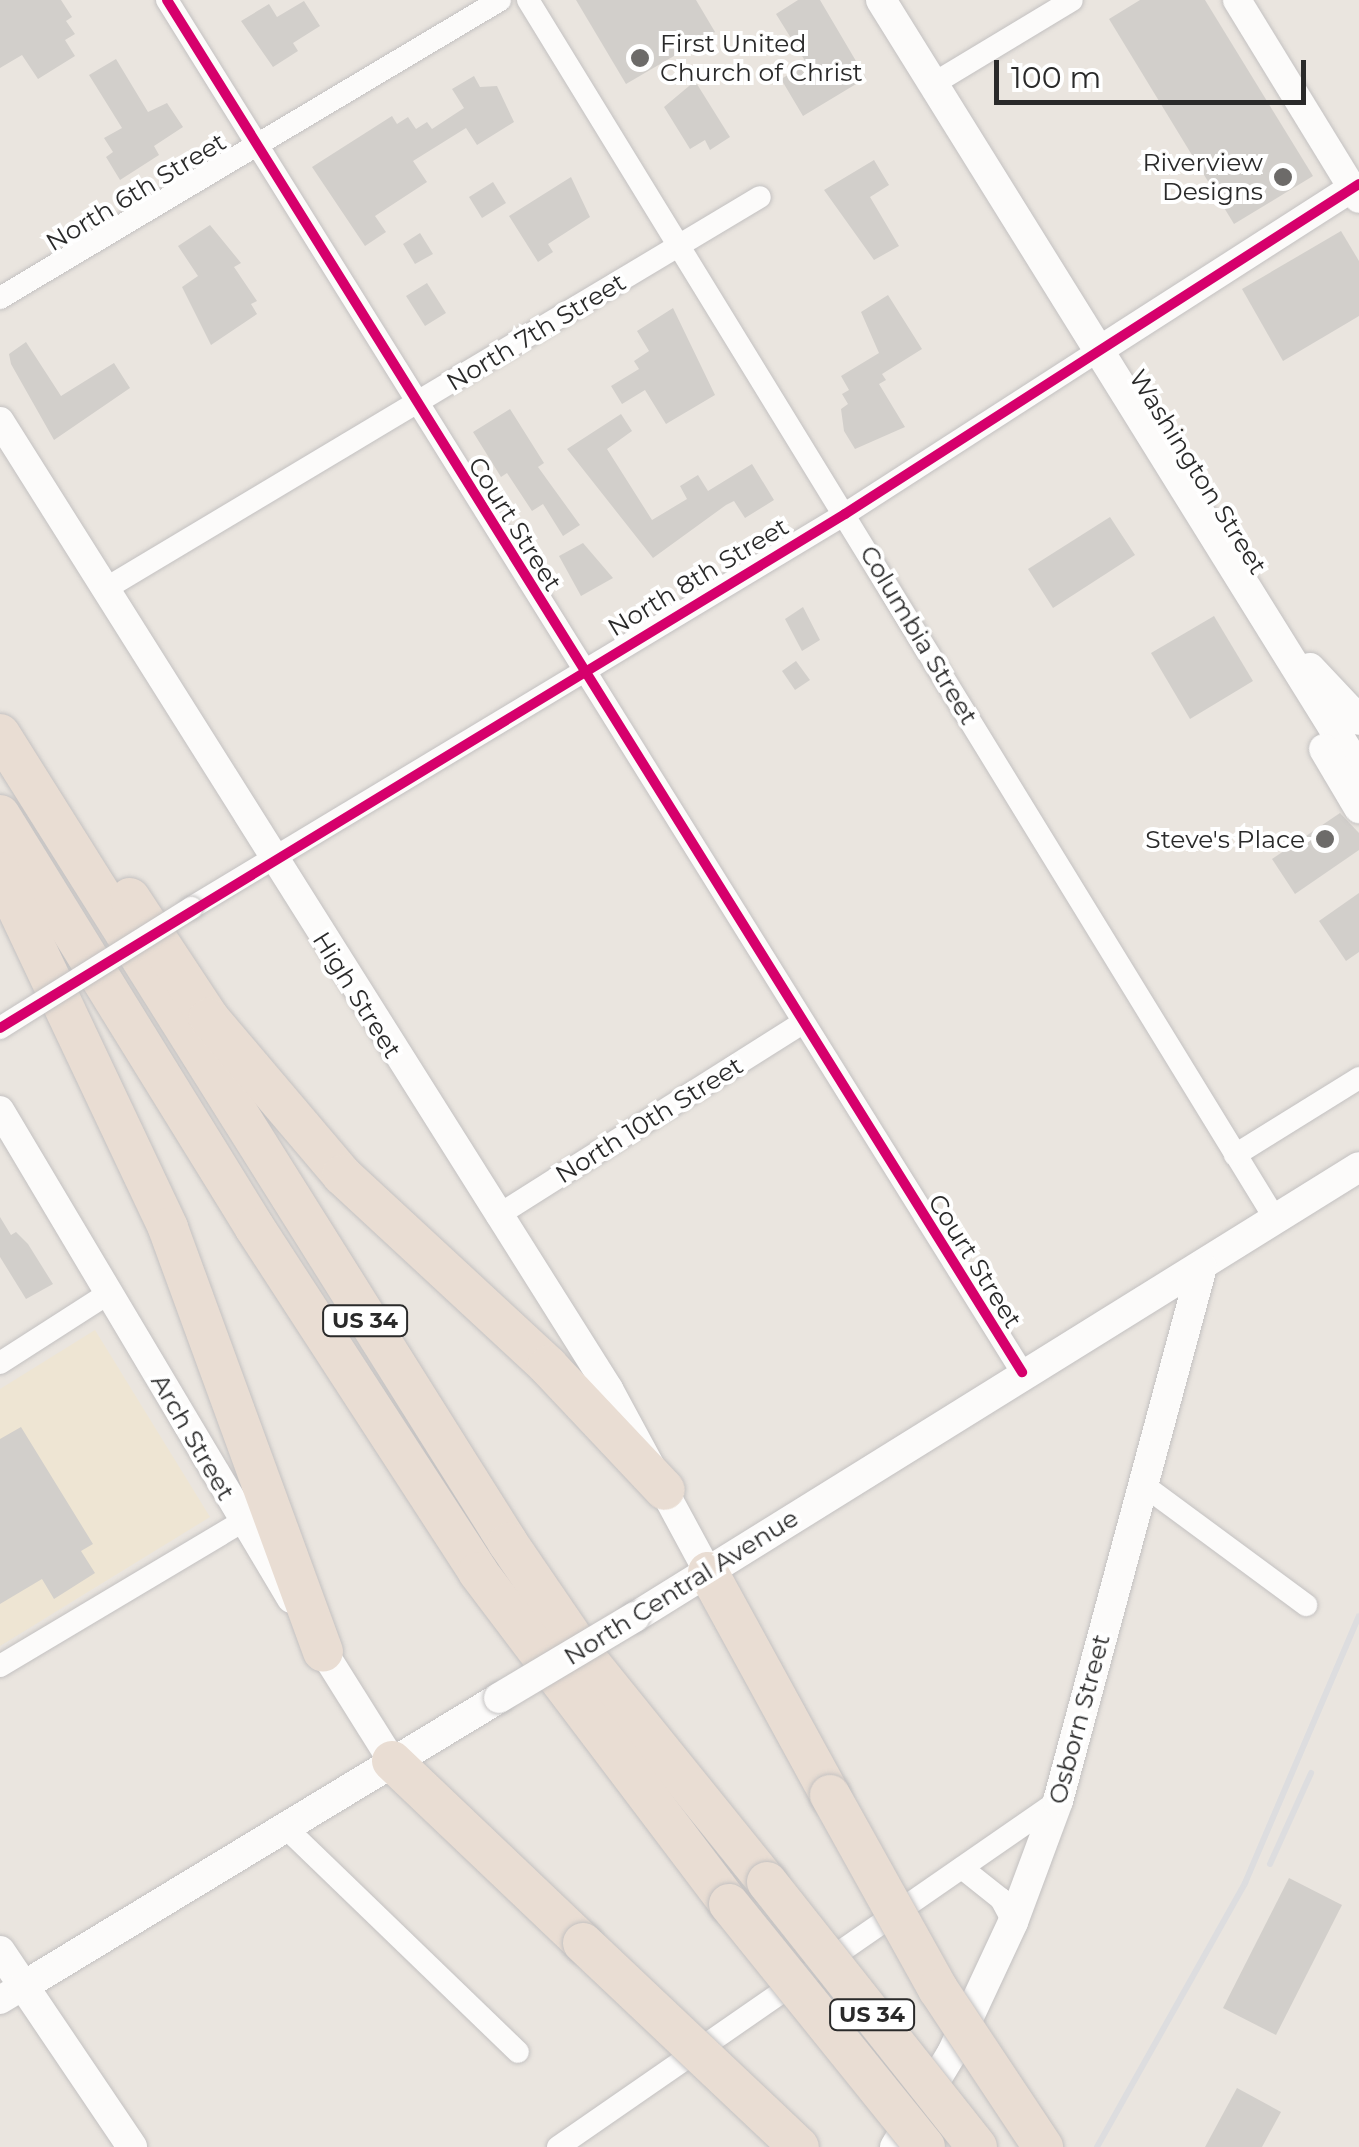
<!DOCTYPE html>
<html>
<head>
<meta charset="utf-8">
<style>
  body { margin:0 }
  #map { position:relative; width:1359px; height:2147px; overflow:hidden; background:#eae5df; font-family:Montserrat,sans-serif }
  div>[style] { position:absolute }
  .education>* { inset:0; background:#eee5d3 }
  .building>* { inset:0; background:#d2cfcb }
  .roads { filter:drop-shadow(0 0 2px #c3c1c1) drop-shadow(0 0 2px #c3c1c1) }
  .minor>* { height:22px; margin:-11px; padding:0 11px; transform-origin:11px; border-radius:11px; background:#fcfbfa }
  .tertiary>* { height:28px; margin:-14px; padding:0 14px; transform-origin:14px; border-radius:14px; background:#fcfbfa }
  .secondary>* { height:30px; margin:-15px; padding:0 15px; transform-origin:15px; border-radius:15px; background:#fcfbfa }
  .motorway>* { height:40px; margin:-20px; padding:0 20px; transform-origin:20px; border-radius:20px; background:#e9ddd3 }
  .rail>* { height:6px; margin:-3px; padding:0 3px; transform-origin:3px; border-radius:3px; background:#dddddf }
  .bridges { filter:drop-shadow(0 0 2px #c3c1c1) drop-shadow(0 0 2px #c3c1c1) }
  .minor-bridge>* { height:22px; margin:-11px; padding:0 11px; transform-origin:11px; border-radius:11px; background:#fcfbfa }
  .secondary-bridge>* { height:30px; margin:-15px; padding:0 15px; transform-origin:15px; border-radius:15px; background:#fcfbfa }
  .motorway-bridge>* { height:40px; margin:-20px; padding:0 20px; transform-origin:20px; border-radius:20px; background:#e9ddd3 }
  .cycleway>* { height:10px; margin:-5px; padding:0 5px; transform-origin:5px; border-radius:5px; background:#d6006c }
  .dots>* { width:28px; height:28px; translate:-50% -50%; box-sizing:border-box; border:5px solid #fff; border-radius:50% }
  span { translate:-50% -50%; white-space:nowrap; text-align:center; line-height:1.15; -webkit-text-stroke:8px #fff; paint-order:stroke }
  .shield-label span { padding:2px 8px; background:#fff; border:2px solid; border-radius:8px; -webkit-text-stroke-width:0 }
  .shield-label { font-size:22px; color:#2a2a2a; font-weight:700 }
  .poi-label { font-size:25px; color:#2a2a2a }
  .left { translate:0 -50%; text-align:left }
  .right { translate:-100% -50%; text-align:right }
  .street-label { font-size:25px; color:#2a2a2a }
  .scale { position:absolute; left:994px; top:60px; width:312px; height:45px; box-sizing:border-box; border:5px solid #2a2a2a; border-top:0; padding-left:12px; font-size:30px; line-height:35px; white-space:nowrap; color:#2a2a2a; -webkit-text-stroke:8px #fff; paint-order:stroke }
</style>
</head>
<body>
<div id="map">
  <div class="education">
    <i style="clip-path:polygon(95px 1330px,210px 1517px,0 1646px,0 1389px)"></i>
  </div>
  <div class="building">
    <i style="clip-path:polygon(0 0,61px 0,72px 17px,66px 21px,75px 34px,65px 40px,75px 56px,38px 79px,22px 55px,0 68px)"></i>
    <i style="clip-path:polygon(576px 0,696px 0,715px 32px,626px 84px)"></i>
    <i style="clip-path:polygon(798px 0,820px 0,866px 78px,803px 116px,781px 79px,807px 64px,776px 14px)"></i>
    <i style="clip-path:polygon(1140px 0,1205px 0,1313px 176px,1234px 224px,1109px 19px)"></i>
    <i style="clip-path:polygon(304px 1px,320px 26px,293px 43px,298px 51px,273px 67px,241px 21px,269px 4px,277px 17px)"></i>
    <i style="clip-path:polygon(116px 59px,148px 112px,167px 103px,183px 127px,154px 146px,159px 155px,120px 180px,106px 157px,113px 152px,104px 138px,122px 128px,89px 75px)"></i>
    <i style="clip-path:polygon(474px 76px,480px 87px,497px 86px,514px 122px,477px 145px,466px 128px,413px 161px,427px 182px,375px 216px,386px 232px,365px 246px,312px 167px,392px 116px,397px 124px,408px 117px,416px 129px,427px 122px,432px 129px,464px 108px,452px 89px)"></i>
    <i style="clip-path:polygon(695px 81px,730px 137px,710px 150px,705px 140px,690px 149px,664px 107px)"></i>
    <i style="clip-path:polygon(874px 160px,889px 185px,870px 197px,899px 246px,874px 260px,824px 190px)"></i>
    <i style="clip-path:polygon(571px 177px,590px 217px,548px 244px,553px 252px,538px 262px,509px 216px)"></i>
    <i style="clip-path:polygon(493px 182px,506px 203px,482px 218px,469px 197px)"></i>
    <i style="clip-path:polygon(210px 225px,241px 263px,234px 267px,257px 301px,251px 304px,257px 314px,211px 345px,182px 287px,198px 276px,178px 246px)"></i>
    <i style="clip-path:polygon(1341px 231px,1359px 261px,1359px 316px,1283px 361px,1242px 289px)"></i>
    <i style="clip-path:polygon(420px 233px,433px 254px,415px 264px,403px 244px)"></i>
    <i style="clip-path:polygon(427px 283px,446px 313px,425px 326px,406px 296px)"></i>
    <i style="clip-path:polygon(888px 295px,922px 349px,882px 374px,886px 380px,879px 384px,905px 427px,855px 449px,844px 431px,841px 409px,848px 404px,842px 394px,849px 390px,841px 376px,879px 353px,861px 312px)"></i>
    <i style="clip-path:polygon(673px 308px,715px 395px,666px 424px,645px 390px,622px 404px,611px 386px,639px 369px,634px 361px,649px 351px,637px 331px)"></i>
    <i style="clip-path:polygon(26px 342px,61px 396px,114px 363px,130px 388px,54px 440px,11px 364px,9px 354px)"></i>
    <i style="clip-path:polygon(510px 409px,544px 463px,538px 467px,580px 525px,563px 536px,543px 504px,532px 511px,507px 473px,501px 477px,473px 432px)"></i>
    <i style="clip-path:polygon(621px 414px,632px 431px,607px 449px,652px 520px,687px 499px,680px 486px,698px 475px,708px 491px,752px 464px,774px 500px,745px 518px,734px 501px,726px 505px,653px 558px,567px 449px)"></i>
    <i style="clip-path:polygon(1110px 517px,1135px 555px,1053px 608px,1028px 569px)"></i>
    <i style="clip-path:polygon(583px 543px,613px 578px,581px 596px,559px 556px)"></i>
    <i style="clip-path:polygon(803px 607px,820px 640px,802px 651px,785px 619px)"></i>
    <i style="clip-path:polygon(1214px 616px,1253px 681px,1190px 719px,1151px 653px)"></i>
    <i style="clip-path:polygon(796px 661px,810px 680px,795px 690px,782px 671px)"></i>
    <i style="clip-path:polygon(1340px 813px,1359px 833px,1359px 850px,1295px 894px,1272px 859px)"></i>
    <i style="clip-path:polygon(1359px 893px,1359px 952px,1346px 961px,1319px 921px)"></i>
    <i style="clip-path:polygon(0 1217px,11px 1235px,16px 1232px,28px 1244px,53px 1284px,26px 1299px,0 1257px)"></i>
    <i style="clip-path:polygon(21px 1427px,93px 1544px,81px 1551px,95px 1573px,54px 1599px,42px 1579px,0 1604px,0 1439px)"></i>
    <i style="clip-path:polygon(1289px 1878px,1342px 1905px,1276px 2035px,1223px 2008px)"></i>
    <i style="clip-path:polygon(1237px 2088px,1281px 2112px,1262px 2147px,1205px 2147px)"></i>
  </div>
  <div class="roads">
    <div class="minor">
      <i style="left:167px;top:0;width:1617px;rotate:58.07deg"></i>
      <i style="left:528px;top:0;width:1431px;rotate:58.49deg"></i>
      <i style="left:933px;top:84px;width:162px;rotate:-31.1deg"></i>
      <i style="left:0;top:298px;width:582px;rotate:-30.79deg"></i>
      <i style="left:105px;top:589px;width:763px;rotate:-30.9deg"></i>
      <i style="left:191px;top:908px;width:764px;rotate:-31.07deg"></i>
      <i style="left:845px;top:514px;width:301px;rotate:-32.8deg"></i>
      <i style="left:1235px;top:1155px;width:146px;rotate:-31.8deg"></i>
      <i style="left:497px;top:1216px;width:360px;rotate:-32.3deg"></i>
      <i style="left:0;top:1363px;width:130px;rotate:-32.7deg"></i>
      <i style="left:1142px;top:1484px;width:204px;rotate:36.4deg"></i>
      <i style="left:0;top:1666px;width:283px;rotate:-30.8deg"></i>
      <i style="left:284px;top:1826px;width:325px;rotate:44deg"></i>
      <i style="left:962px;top:1868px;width:50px;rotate:38.5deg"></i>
      <i style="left:1001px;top:1899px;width:26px;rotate:62deg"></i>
      <i style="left:558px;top:2147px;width:608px;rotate:-34.68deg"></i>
    </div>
    <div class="tertiary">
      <i style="left:1237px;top:0;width:233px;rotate:58.5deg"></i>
      <i style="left:1098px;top:351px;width:302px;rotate:-32.7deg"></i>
      <i style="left:0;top:421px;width:1144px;rotate:57.82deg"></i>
      <i style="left:609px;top:1389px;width:208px;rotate:61.6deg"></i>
      <i style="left:0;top:1110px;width:569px;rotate:59.24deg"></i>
      <i style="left:313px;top:1635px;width:149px;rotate:57.9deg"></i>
      <i style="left:0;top:2000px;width:26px;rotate:-31deg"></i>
    </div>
    <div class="secondary">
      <i style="left:881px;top:0;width:905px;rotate:58.14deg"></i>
      <i style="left:1310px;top:668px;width:71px;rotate:46.7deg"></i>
      <i style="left:1324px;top:749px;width:69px;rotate:59.3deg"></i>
      <i style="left:635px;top:1617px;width:852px;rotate:-31.86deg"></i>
      <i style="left:0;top:1951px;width:236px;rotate:56deg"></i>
      <i style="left:22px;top:1987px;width:558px;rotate:-31.21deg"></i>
      <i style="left:895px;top:2147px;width:110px;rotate:-58.8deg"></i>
      <i style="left:952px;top:2053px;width:145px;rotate:-65deg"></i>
      <i style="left:1013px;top:1922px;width:129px;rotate:-69.6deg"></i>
      <i style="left:1058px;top:1801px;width:553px;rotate:-74.91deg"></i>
    </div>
    <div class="motorway">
      <i style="left:0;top:734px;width:955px;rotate:57.87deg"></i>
      <i style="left:508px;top:1543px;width:140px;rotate:55.7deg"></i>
      <i style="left:587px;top:1659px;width:287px;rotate:51.1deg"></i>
      <i style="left:0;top:815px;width:485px;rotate:58.3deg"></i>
      <i style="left:255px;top:1228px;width:410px;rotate:57deg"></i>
      <i style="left:478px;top:1572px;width:416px;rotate:52.9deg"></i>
      <i style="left:0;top:872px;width:394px;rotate:64.7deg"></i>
      <i style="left:168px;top:1228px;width:451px;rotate:69.9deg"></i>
      <i style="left:130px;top:898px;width:144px;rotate:56.6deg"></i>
      <i style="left:209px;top:1018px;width:206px;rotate:49.7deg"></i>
      <i style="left:342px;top:1175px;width:281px;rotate:42.8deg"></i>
      <i style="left:548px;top:1366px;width:170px;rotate:46.7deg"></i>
      <i style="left:708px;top:1572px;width:254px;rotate:61.3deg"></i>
      <i style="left:392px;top:1761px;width:264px;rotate:43.6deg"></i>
    </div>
  </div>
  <div class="rail">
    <i style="left:1270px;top:1864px;width:100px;rotate:-65.7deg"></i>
    <i style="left:1097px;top:2147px;width:303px;rotate:-60.7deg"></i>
    <i style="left:1245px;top:1883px;width:290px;rotate:-66.9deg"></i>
  </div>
  <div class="bridges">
    <div class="minor-bridge">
      <i style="left:0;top:1028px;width:226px;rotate:-32.1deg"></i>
    </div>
    <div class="secondary-bridge">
      <i style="left:499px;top:1698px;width:158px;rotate:-30.8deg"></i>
    </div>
    <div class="motorway-bridge">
      <i style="left:830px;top:1795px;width:222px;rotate:60.9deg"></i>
      <i style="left:938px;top:1989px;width:190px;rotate:56.4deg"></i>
      <i style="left:767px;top:1882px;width:338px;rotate:51.6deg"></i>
      <i style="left:729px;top:1904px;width:312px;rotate:51.1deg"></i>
      <i style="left:583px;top:1943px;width:297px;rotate:43.4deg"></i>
    </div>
  </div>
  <div class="cycleway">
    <i style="left:167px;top:0;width:1617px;rotate:58.07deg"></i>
    <i style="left:0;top:1028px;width:989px;rotate:-31.31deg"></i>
    <i style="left:845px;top:514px;width:611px;rotate:-32.7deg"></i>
  </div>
  <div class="dots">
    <i style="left:640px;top:58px;background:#6d6b69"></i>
    <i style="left:1283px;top:177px;background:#6d6b69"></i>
    <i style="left:1325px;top:839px;background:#6d6b69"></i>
  </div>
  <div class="shield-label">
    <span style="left:365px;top:1321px">US 34</span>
    <span style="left:872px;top:2015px">US 34</span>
  </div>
  <div class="poi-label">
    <span class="left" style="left:660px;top:58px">First United<br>Church of Christ</span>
    <span class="right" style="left:1263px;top:177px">Riverview<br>Designs</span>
    <span class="right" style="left:1305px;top:839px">Steve's Place</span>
  </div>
  <div class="street-label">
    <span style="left:136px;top:192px;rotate:-31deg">North 6th Street</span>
    <span style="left:536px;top:332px;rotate:-31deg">North 7th Street</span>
    <span style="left:1198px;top:472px;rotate:58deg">Washington Street</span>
    <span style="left:515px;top:524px;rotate:58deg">Court Street</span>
    <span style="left:698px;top:577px;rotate:-31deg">North 8th Street</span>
    <span style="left:919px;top:635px;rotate:59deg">Columbia Street</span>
    <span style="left:357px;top:995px;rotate:58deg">High Street</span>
    <span style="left:649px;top:1120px;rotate:-32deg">North 10th Street</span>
    <span style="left:975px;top:1261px;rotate:58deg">Court Street</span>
    <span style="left:193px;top:1437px;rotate:60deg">Arch Street</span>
    <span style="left:681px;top:1587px;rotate:-32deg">North Central Avenue</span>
    <span style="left:1079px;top:1719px;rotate:-75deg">Osborn Street</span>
  </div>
  <div class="scale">100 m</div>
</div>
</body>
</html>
